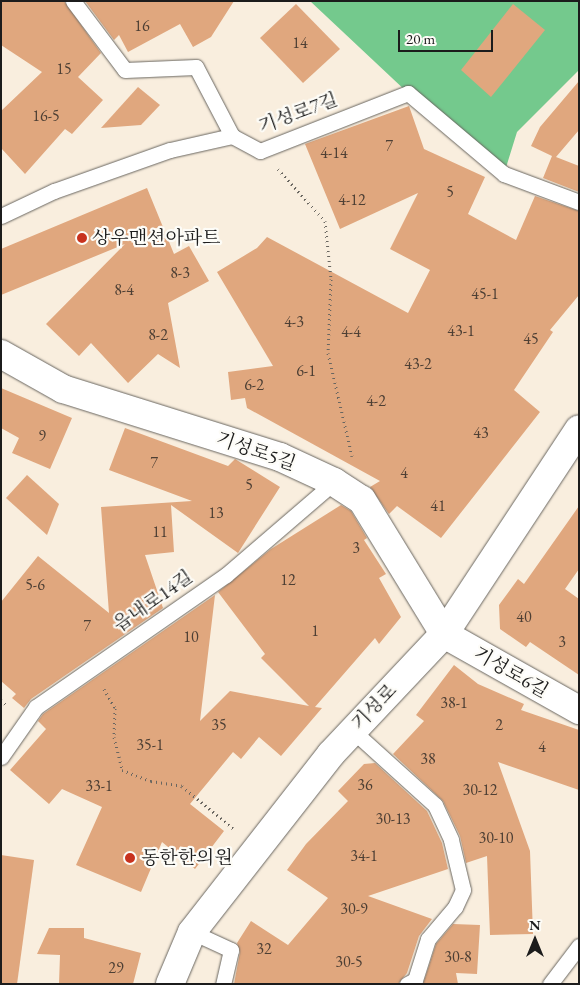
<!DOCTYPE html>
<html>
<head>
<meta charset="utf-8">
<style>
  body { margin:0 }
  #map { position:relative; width:580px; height:985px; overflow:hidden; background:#f9eede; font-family:"EB Garamond","Noto Serif KR",serif }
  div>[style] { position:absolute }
  .green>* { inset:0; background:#74c98d }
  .building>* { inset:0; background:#e0a77e }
  .path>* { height:3px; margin-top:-1.5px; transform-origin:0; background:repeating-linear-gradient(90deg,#696660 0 1px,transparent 0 5px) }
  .roads { filter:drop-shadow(0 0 1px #696660) drop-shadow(0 0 1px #696660) }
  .service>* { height:15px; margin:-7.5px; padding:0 7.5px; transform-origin:7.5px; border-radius:7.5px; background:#fff }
  .minor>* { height:28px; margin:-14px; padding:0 14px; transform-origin:14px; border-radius:14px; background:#fff }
  .dots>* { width:14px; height:14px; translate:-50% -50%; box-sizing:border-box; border:2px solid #fdfcf7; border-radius:50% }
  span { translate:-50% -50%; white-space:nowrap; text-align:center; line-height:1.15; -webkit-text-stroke:4.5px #fdfcf7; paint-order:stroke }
  .number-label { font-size:16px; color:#4d3f34 }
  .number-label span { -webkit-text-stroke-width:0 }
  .street-label { font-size:19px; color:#1c1c1c }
  .poi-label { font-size:19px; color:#1c1c1c }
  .left { translate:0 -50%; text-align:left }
  .frame { position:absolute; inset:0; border:2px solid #1c1c1c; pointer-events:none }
  .north { position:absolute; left:510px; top:915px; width:50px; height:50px; -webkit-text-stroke:4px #fdfcf7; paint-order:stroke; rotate:0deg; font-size:14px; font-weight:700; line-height:20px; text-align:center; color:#1c1c1c }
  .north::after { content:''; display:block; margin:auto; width:18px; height:22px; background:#1c1c1c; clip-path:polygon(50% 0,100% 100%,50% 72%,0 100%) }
  .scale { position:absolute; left:398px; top:30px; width:95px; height:22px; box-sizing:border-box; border:2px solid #1c1c1c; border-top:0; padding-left:6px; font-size:15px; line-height:18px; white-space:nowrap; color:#1c1c1c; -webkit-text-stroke:4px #fdfcf7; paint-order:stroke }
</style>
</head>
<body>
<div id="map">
  <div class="green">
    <i style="clip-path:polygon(310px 1px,579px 1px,579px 70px,517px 132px,504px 174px,408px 93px)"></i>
  </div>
  <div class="building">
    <i style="clip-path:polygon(1px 1px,64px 1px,101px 53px,78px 77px,103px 100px,72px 134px,65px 129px,25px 174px,1px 148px,1px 111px,42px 72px,1px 45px)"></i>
    <i style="clip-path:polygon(85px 1px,234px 1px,211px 37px,193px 47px,180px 24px,128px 52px,119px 35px,114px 40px)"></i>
    <i style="clip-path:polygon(296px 4px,340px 49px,303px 83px,260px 38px)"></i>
    <i style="clip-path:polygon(513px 4px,545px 30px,491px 97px,461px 70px)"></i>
    <i style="clip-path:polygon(579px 81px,579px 130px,556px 157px,579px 166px,579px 192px,543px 178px,552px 156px,531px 146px,540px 127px)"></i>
    <i style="clip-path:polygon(138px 87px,160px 105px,141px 125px,101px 128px)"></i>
    <i style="clip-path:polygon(409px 106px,424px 149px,485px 177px,468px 214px,516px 240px,535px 196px,579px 211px,579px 295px,550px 330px,553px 332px,514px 390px,540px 412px,441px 538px,397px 506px,389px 514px,370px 487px,380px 481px,247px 408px,245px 398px,231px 400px,228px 372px,273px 366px,217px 272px,257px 248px,267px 237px,408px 313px,430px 270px,390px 249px,418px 193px,340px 229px,305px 144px)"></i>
    <i style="clip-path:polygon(147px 188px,174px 254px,189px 246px,209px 281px,168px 303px,180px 368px,158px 354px,128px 383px,91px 343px,79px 356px,46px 324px,125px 244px,1px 295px,1px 249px)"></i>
    <i style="clip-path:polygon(1px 388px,72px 418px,50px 469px,12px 453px,19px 438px,1px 428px)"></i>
    <i style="clip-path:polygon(125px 428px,228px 466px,235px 459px,280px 487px,238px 553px,171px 505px,174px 552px,145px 555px,163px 608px,31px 699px,24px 708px,12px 698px,16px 694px,1px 681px,1px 602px,38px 556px,109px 613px,101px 507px,192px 501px,109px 470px)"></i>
    <i style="clip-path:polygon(27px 475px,59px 504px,47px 535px,6px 498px)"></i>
    <i style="clip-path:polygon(341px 505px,351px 511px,367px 538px,364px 540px,386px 574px,379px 578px,401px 617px,379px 644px,375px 638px,315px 707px,322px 708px,281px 756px,259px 737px,241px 759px,233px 752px,190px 804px,224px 831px,195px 869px,162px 842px,141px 892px,76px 865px,102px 807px,62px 789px,49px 804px,10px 770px,46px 729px,38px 721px,43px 714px,215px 595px,200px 721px,230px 691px,309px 706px,261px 658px,265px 654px,218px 592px,271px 549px)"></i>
    <i style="clip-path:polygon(579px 506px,579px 569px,565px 589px,579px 599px,579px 675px,530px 642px,526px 647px,500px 629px,499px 605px,518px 579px,524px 584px)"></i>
    <i style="clip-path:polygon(454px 665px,478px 684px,524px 704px,521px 710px,579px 730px,579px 790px,498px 762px,530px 851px,533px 934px,490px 935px,487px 856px,466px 863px,460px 836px,443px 801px,393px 754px,424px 721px,416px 715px)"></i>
    <i style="clip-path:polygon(375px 763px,427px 811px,442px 843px,448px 869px,368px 896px,432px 919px,419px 936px,407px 973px,398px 984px,234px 984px,240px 952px,237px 943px,251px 921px,288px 945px,328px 898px,287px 870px,306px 844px,348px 801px,338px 791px,364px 764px)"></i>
    <i style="clip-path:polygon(1px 855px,34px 860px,17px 984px,1px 984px)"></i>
    <i style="clip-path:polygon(453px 924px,480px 925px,477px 974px,456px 973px,458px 984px,423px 984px,436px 944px)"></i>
    <i style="clip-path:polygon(49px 928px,84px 928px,84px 938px,141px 953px,133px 984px,59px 984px,60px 955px,37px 954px)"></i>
  </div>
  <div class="path">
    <i style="left:278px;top:169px;width:70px;rotate:47.9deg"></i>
    <i style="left:325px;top:221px;width:58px;rotate:84.1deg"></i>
    <i style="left:331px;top:279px;width:74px;rotate:92.3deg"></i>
    <i style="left:328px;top:353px;width:106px;rotate:76.9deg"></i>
    <i style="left:104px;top:689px;width:22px;rotate:60deg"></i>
    <i style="left:115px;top:708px;width:29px;rotate:92deg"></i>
    <i style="left:114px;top:737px;width:34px;rotate:76deg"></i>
    <i style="left:122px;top:770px;width:31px;rotate:21deg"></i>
    <i style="left:151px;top:781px;width:31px;rotate:9deg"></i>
    <i style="left:182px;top:786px;width:69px;rotate:39.7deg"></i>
    <i style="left:1px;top:700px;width:8px;rotate:45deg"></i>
  </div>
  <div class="roads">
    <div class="service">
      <i style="left:73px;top:1px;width:86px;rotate:53deg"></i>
      <i style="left:125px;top:70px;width:71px;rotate:-2.4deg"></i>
      <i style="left:196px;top:67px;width:78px;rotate:62.4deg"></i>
      <i style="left:232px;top:136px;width:32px;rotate:28deg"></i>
      <i style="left:260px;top:151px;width:159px;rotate:-21.4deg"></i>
      <i style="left:408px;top:93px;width:126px;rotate:40.2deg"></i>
      <i style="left:504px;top:174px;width:80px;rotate:20.5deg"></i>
      <i style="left:1px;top:216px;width:59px;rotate:-25.3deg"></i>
      <i style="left:54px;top:191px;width:123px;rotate:-19.5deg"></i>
      <i style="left:170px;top:150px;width:64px;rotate:-12.7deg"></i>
      <i style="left:352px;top:730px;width:112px;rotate:42.1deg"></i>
      <i style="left:435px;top:805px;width:38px;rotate:65deg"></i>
      <i style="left:451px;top:840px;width:51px;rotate:76.5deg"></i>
      <i style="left:463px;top:890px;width:19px;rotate:115deg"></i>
      <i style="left:455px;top:907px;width:42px;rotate:130.2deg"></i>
      <i style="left:428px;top:939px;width:43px;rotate:107.6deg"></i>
      <i style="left:415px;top:980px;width:9px;rotate:153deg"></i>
      <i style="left:1px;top:757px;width:61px;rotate:-55deg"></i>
      <i style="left:36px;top:707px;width:231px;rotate:-34.8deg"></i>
      <i style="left:226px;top:575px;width:143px;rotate:-40.7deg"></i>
      <i style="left:192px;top:932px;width:43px;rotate:24.8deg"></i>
      <i style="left:231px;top:950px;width:35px;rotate:103deg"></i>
      <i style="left:550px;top:984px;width:48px;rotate:-52.7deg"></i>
    </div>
    <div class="minor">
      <i style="left:1px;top:354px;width:71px;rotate:29.4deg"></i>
      <i style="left:63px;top:389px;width:227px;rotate:17.4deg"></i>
      <i style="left:280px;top:457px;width:60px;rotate:24.8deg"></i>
      <i style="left:334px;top:482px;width:33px;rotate:33deg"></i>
      <i style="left:362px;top:500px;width:157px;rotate:58.5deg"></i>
      <i style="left:444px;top:634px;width:155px;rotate:29.4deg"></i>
      <i style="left:170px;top:984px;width:56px;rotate:-67.1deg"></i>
      <i style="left:192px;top:932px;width:226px;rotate:-52deg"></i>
      <i style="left:331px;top:754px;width:165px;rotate:-46.7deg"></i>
      <i style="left:444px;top:634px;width:245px;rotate:-56.6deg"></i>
    </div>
  </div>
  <div class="dots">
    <i style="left:82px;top:238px;background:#c8321e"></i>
    <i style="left:130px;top:858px;background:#c8321e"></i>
  </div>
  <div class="number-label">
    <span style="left:142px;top:26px">16</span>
    <span style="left:300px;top:43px">14</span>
    <span style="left:64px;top:69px">15</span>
    <span style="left:46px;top:116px">16-5</span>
    <span style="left:389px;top:146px">7</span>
    <span style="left:334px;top:153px">4-14</span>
    <span style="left:450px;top:192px">5</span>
    <span style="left:352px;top:200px">4-12</span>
    <span style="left:180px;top:273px">8-3</span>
    <span style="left:124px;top:290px">8-4</span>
    <span style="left:485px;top:294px">45-1</span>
    <span style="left:294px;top:322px">4-3</span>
    <span style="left:461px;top:331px">43-1</span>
    <span style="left:351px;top:332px">4-4</span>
    <span style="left:158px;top:335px">8-2</span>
    <span style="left:531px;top:339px">45</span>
    <span style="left:418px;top:364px">43-2</span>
    <span style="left:306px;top:371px">6-1</span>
    <span style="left:254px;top:385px">6-2</span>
    <span style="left:376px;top:401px">4-2</span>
    <span style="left:481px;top:433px">43</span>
    <span style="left:42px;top:436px">9</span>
    <span style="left:154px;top:463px">7</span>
    <span style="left:404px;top:473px">4</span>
    <span style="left:249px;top:485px">5</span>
    <span style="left:438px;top:506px">41</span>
    <span style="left:216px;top:513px">13</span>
    <span style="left:160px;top:532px">11</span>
    <span style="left:356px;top:548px">3</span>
    <span style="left:288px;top:580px">12</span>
    <span style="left:35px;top:585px">5-6</span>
    <span style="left:524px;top:617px">40</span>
    <span style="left:87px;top:626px">7</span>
    <span style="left:315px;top:631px">1</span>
    <span style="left:191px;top:637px">10</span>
    <span style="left:562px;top:642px">3</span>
    <span style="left:454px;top:703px">38-1</span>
    <span style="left:219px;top:725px">35</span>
    <span style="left:499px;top:725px">2</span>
    <span style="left:150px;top:745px">35-1</span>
    <span style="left:542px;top:747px">4</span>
    <span style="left:428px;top:759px">38</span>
    <span style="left:365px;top:785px">36</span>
    <span style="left:99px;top:786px">33-1</span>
    <span style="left:480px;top:790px">30-12</span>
    <span style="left:393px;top:819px">30-13</span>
    <span style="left:496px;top:838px">30-10</span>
    <span style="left:364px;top:856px">34-1</span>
    <span style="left:354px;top:909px">30-9</span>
    <span style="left:264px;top:949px">32</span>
    <span style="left:458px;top:957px">30-8</span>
    <span style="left:349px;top:962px">30-5</span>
    <span style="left:116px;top:968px">29</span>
  </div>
  <div class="street-label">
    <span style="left:298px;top:113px;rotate:-20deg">기성로7길</span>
    <span style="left:256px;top:451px;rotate:19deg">기성로5길</span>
    <span style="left:153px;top:601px;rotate:-35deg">읍내로14길</span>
    <span style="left:511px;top:672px;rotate:30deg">기성로6길</span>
    <span style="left:374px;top:707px;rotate:-46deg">기성로</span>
  </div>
  <div class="poi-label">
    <span class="left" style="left:92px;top:238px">상우맨션아파트</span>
    <span class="left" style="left:141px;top:858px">동한한의원</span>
  </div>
  <div class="frame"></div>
  <div class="north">N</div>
  <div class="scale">20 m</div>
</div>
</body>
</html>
